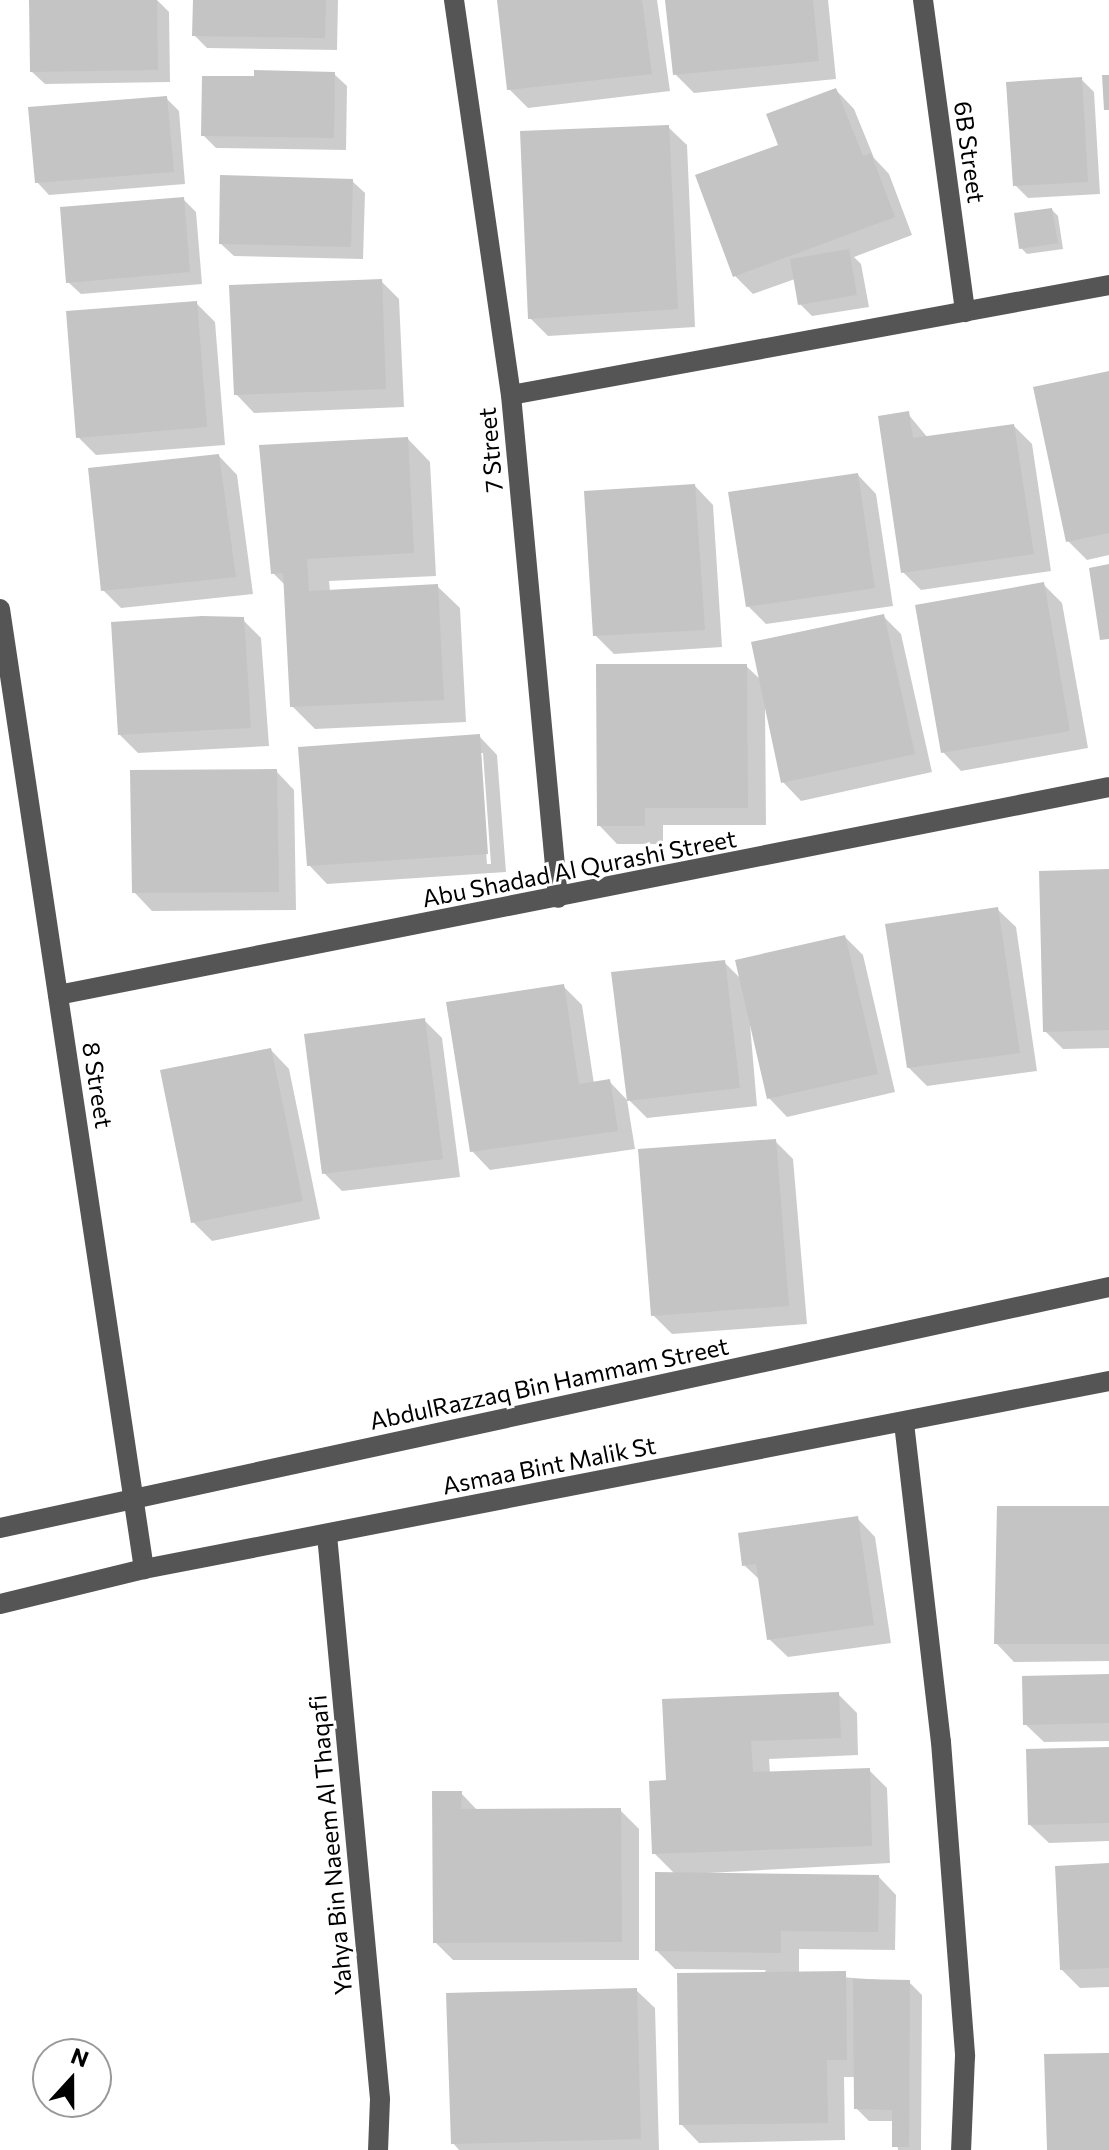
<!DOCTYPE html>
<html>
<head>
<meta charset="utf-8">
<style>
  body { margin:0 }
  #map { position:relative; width:1109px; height:2150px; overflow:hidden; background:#fff; font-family:Commissioner,sans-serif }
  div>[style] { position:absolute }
  .shadow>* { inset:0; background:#0003 }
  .building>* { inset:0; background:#c4c4c4 }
  .minor>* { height:20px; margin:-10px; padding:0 10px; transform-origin:10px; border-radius:10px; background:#555 }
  span { translate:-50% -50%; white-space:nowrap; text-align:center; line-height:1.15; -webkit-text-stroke:6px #fff; paint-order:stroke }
  .street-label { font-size:24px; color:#000 }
  .north { position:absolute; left:32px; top:2038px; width:80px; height:80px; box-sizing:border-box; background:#fff; border:2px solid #999; border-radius:50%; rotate:21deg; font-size:22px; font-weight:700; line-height:32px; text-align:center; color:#000 }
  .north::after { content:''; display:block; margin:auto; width:28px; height:36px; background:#000; clip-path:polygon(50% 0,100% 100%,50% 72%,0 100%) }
</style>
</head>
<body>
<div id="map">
  <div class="shadow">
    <i style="clip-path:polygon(106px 0,157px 0,169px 12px,170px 82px,45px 84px,32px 72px)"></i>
    <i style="clip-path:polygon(195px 0,338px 0,337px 50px,207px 48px,194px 35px)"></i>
    <i style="clip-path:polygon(499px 0,657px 0,670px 91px,528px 108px,509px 89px)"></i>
    <i style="clip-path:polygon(667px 0,828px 0,836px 79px,694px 93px,675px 74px)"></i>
    <i style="clip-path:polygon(334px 74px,347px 86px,346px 150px,216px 148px,203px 135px)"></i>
    <i style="clip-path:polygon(1081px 79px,1094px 92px,1100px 194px,1028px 198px,1015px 185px)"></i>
    <i style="clip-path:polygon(836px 90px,854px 109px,874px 158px,889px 174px,912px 235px,854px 257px,861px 264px,869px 307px,812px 316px,800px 304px,795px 279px,753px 294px,735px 276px,781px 146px)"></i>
    <i style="clip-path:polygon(166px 98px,179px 111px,185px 184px,49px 195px,37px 182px)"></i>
    <i style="clip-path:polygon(668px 127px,687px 145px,695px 327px,548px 336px,530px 318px)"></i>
    <i style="clip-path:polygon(352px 181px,365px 193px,363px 259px,234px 256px,221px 244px)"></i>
    <i style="clip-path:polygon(183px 199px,196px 212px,202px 284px,81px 294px,68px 282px)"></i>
    <i style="clip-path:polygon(1052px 210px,1058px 216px,1063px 249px,1027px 254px,1021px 248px)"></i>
    <i style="clip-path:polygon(381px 281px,399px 299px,404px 407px,254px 413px,236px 394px)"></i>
    <i style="clip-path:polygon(196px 303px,215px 322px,225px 445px,96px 455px,78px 437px)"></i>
    <i style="clip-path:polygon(1109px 373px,1109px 555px,1087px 560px,1068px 541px)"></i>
    <i style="clip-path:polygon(908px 414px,928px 438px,1014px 426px,1032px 444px,1051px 571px,921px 590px,903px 572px)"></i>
    <i style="clip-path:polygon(408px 439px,430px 462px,436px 576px,329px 581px,330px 591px,437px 586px,460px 608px,466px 722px,315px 729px,292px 706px,286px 586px,273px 573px)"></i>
    <i style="clip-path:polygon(219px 456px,237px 475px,253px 594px,121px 608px,103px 590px)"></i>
    <i style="clip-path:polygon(858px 475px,876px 494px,893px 606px,766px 624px,748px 606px)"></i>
    <i style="clip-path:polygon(695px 486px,713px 505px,722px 647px,614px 654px,595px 635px)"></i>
    <i style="clip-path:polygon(1043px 584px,1062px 603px,1088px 748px,961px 771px,943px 752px)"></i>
    <i style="clip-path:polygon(883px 616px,901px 634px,932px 772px,801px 801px,783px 782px,765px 707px,766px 825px,663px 825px,663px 844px,617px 844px,599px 825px,746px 666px,761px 680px)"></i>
    <i style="clip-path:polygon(243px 620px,261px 638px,269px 746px,138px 753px,120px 735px)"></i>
    <i style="clip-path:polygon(evenodd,479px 736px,497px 755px,506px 872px,327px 884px,309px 865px,479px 736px,479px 753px,483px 753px,491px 864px,487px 864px,479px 753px)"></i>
    <i style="clip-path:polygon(276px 771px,294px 790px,296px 910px,152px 911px,134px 892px)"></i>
    <i style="clip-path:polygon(1109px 871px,1109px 1048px,1063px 1049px,1045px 1031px)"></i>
    <i style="clip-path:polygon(997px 909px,1016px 927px,1037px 1071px,927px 1086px,908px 1067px)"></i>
    <i style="clip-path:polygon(845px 937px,863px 955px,895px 1092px,787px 1117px,769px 1098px,749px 1013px,757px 1106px,647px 1118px,629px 1100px,724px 962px,741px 979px)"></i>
    <i style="clip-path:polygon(563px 986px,582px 1005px,594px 1084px,609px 1081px,627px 1100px,635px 1149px,490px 1170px,472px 1151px)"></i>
    <i style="clip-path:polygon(424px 1020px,442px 1038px,460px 1177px,342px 1191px,324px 1173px)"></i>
    <i style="clip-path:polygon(271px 1050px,289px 1069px,320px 1219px,212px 1241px,193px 1222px)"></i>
    <i style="clip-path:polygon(775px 1141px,793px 1159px,807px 1324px,672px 1334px,653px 1315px)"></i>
    <i style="clip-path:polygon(1109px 1508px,1109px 1661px,1014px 1662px,996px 1643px)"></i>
    <i style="clip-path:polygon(857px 1518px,875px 1537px,891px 1643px,788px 1657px,769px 1639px,761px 1581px,744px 1565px)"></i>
    <i style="clip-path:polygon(1109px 1676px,1109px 1741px,1044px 1742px,1025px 1724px)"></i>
    <i style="clip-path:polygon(838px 1694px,857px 1713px,858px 1755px,769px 1759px,770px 1773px,869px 1770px,887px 1788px,890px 1863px,689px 1874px,878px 1876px,896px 1895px,895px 1950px,799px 1949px,799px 1974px,909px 1982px,922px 1995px,921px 2150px,898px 2150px,894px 2121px,869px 2121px,856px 2108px,856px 2077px,844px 2077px,845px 2140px,699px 2143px,681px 2124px,766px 1970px,675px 1969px,657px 1951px,675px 1874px,654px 1853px,668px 1782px)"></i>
    <i style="clip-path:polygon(1109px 1749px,1109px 1841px,1049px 1843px,1030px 1825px)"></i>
    <i style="clip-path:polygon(461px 1793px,478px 1811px,620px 1810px,639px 1829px,639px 1960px,453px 1960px,435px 1942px)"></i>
    <i style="clip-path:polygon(1109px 1865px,1109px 1987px,1080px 1988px,1062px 1970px)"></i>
    <i style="clip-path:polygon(636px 1990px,655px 2008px,659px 2150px,459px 2150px,453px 2143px)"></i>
  </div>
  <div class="building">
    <i style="clip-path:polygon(29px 0,157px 0,158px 70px,30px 72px)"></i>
    <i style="clip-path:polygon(193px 0,326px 0,325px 38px,192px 36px)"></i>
    <i style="clip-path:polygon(497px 0,642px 0,652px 74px,507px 90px)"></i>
    <i style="clip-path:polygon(665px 0,813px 0,819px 61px,673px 75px)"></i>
    <i style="clip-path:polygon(254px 70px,335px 72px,334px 138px,201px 136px,202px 76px,254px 76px)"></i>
    <i style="clip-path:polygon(1102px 75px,1109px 75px,1109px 110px,1104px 110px)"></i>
    <i style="clip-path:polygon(1082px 77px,1088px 182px,1013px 186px,1006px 82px)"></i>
    <i style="clip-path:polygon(836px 88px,863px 156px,871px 153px,895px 217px,733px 277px,695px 175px,778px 145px,766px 114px)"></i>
    <i style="clip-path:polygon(167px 96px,174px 172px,35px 183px,28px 107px)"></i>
    <i style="clip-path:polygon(669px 125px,678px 309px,528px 319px,520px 131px)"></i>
    <i style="clip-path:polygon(220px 175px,353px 179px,351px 247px,219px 244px)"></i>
    <i style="clip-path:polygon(184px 197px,190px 272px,66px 283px,60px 207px)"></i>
    <i style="clip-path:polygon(1052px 208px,1058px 243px,1019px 249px,1014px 213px)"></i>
    <i style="clip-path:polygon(849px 249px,857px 295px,798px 305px,790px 259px)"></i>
    <i style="clip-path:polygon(382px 279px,386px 389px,234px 395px,229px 285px)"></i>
    <i style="clip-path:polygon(197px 301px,207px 427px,76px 438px,66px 311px)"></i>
    <i style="clip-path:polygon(1109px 371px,1109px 533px,1066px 542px,1033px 387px)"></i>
    <i style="clip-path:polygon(909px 411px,913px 438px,1014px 424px,1034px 554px,901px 573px,878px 416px)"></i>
    <i style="clip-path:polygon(408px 437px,414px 553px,307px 559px,309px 591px,438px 584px,444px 700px,290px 707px,283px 573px,271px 574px,259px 445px)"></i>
    <i style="clip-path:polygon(219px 454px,236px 577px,101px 591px,88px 468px)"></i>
    <i style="clip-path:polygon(858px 473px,875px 588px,746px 607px,728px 492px)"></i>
    <i style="clip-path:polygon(695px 484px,705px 630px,593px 636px,584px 491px)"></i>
    <i style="clip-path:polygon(1109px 564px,1109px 639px,1100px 640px,1089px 568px)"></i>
    <i style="clip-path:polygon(1044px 582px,1070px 731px,941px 753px,915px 605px)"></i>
    <i style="clip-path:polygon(884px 614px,915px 754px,781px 783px,751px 642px)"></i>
    <i style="clip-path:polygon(202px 616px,244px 617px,251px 728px,118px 735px,111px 622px)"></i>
    <i style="clip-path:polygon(596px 664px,747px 664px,748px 808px,645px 808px,645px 826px,597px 826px)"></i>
    <i style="clip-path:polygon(480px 734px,488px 854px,307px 866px,298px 747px)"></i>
    <i style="clip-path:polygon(277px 769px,279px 892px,132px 893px,130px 770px)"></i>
    <i style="clip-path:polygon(1109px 869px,1109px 1030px,1043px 1032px,1039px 871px)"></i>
    <i style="clip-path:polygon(998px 907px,1020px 1053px,907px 1068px,885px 924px)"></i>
    <i style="clip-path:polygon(845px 935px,878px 1074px,767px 1099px,735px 960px)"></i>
    <i style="clip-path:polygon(725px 960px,740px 1088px,627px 1101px,611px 972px)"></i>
    <i style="clip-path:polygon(564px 984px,579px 1084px,610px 1079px,618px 1131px,470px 1152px,446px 1002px)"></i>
    <i style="clip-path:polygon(425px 1018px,443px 1159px,322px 1174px,304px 1034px)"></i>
    <i style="clip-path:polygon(271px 1048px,303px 1201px,191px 1223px,160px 1070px)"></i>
    <i style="clip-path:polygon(776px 1139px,789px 1306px,651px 1316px,638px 1149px)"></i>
    <i style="clip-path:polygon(997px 1506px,1109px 1506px,1109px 1644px,994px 1644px)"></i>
    <i style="clip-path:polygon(858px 1516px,874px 1625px,767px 1640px,756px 1564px,742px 1566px,738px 1533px)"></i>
    <i style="clip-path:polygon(1109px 1674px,1109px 1723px,1023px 1725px,1022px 1676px)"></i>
    <i style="clip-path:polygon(839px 1692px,841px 1738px,751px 1741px,753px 1772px,870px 1768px,872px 1846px,652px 1854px,649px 1781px,666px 1780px,662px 1699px)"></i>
    <i style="clip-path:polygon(1109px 1747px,1109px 1823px,1028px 1825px,1026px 1749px)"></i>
    <i style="clip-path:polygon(432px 1791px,462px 1791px,461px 1809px,621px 1808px,622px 1942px,433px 1943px)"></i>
    <i style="clip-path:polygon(1109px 1863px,1109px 1968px,1060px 1970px,1055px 1866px)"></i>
    <i style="clip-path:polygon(655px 1872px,879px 1875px,878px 1932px,781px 1931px,781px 1953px,655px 1951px)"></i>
    <i style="clip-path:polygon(846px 1971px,847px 2060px,827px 2060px,828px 2123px,679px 2125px,677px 1973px)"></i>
    <i style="clip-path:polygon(853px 1979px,910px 1980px,909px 2147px,892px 2147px,892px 2110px,854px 2109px)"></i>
    <i style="clip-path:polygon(637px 1988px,641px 2139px,451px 2144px,446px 1993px)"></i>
    <i style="clip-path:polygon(1109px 2053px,1109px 2150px,1047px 2150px,1044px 2054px)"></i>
  </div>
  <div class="minor">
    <i style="left:454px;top:0;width:399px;rotate:81.8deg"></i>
    <i style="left:511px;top:395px;width:505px;rotate:84.66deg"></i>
    <i style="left:923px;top:0;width:315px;rotate:82.3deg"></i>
    <i style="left:511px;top:395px;width:608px;rotate:-10.42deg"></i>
    <i style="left:0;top:609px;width:971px;rotate:81.47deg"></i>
    <i style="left:58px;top:995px;width:1071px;rotate:-11.19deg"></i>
    <i style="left:904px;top:1423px;width:321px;rotate:83.4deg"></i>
    <i style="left:941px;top:1742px;width:315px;rotate:85.6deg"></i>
    <i style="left:965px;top:2056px;width:94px;rotate:92.4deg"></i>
    <i style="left:0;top:1528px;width:1135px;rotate:-12.26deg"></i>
    <i style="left:327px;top:1535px;width:566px;rotate:84.63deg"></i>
    <i style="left:380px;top:2099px;width:51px;rotate:92.2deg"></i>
    <i style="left:0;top:1604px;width:148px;rotate:-13.7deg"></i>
    <i style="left:144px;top:1569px;width:983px;rotate:-11.02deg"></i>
  </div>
  <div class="street-label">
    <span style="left:970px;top:152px;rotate:82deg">6B Street</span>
    <span style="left:490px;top:450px;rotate:-95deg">7 Street</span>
    <span style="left:579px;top:868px;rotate:-11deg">Abu Shadad Al Qurashi Street</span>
    <span style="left:98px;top:1085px;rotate:81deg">8 Street</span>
    <span style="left:549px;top:1383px;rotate:-12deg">AbdulRazzaq Bin Hammam Street</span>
    <span style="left:549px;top:1465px;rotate:-11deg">Asmaa Bint Malik St</span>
    <span style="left:330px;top:1845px;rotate:-95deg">Yahya Bin Naeem Al Thaqafi</span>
  </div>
  <div class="north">N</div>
</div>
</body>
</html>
